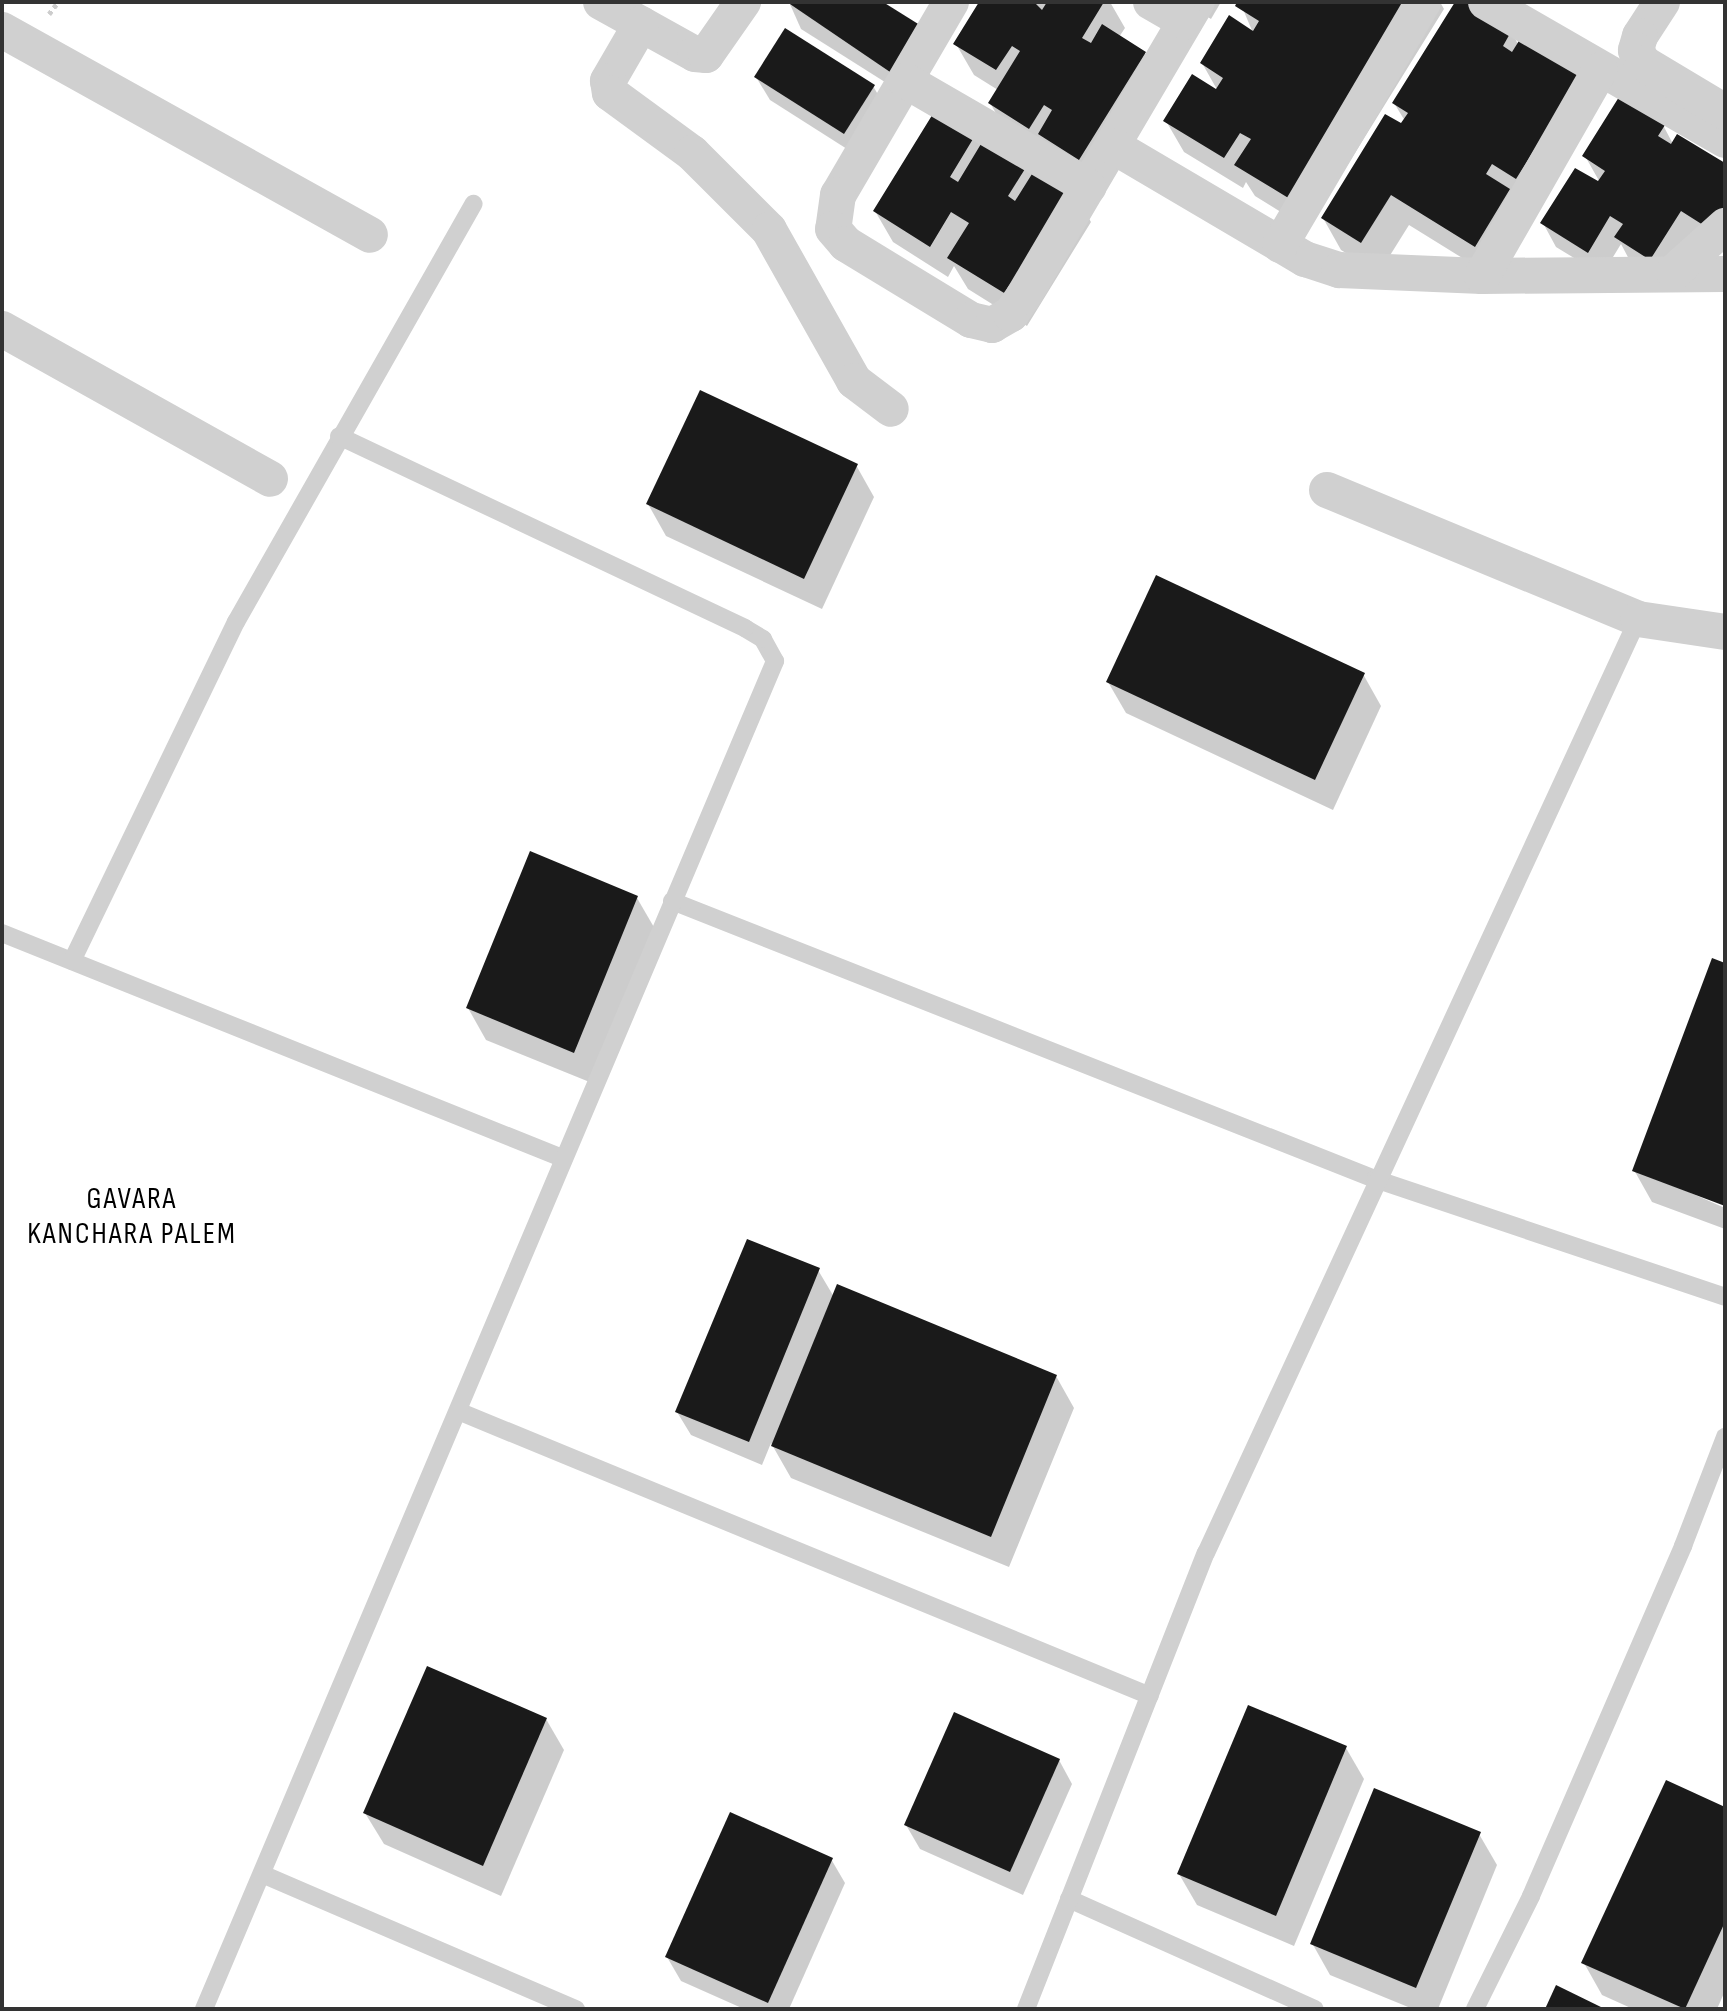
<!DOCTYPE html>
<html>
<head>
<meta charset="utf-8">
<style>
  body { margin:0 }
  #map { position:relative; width:1727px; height:2011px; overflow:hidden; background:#fff; font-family:"Sofia Sans Condensed",sans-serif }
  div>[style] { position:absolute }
  .shadow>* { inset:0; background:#0003 }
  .building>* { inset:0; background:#1a1a1a }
  .path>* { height:5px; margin-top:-2.5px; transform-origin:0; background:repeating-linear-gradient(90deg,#cdcdcd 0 4px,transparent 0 8px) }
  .service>* { height:18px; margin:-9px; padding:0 9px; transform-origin:9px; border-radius:9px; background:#d0d0d0 }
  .minor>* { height:36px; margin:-18px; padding:0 18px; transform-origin:18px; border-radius:18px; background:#d0d0d0 }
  span { translate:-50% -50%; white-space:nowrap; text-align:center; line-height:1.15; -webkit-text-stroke:8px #fff; paint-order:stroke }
  .neighbourhood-label { font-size:30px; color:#000; letter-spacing:2px }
  .frame { position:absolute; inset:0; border:4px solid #333; pointer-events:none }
</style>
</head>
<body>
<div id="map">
  <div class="shadow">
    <i style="clip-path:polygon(789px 2px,880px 2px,907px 96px,801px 29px)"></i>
    <i style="clip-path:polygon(982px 2px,1110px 2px,1125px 28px,1119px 37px,1145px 53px,1163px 85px,1097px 190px,1008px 134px,990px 103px,998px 90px,974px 75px,956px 44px)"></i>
    <i style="clip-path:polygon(1183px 2px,1221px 2px,1211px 19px)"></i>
    <i style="clip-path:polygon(1240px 2px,1440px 2px,1444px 9px,1308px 229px,1255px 196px,1246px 182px,1243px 188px,1184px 152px,1166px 121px,1219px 93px,1202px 63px,1253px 33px)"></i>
    <i style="clip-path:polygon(1457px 2px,1511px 31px,1519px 46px,1535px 209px,1493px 277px,1409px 225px,1379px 273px,1341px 250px,1323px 218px,1405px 121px,1394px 103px)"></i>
    <i style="clip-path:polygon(756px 77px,873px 86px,887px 110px,858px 156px,770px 100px)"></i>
    <i style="clip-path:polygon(940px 107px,1073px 191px,1091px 222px,1027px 326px,968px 289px,954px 266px,948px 277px,893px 242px,875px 211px)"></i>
    <i style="clip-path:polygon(1664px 127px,1673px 144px,1725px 165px,1724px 252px,1694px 233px,1664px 282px,1630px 261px,1621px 244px,1602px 275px,1556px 247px,1543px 223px,1602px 186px,1585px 156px)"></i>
    <i style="clip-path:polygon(856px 465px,874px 497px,822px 609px,666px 536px,648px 504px)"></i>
    <i style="clip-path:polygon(1363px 674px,1381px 706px,1333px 810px,1126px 713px,1108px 682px)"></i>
    <i style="clip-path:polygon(637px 898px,655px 929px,592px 1083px,486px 1040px,468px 1008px)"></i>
    <i style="clip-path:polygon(1725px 965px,1725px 1204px,1657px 1178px,1725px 1208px,1725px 1229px,1652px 1202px,1634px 1170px)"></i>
    <i style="clip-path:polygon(818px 1270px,834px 1297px,1056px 1376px,1074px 1408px,1009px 1567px,791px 1478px,771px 1443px,762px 1465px,691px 1435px,677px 1412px)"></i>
    <i style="clip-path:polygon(546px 1719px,564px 1750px,501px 1896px,384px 1844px,365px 1813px)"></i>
    <i style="clip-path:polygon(1346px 1748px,1364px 1779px,1294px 1946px,1197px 1905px,1179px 1874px)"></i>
    <i style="clip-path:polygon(1059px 1760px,1072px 1784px,1023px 1895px,920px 1849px,906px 1825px)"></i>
    <i style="clip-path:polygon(1725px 1809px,1725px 1991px,1717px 2009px,1633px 2009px,1602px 1995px,1584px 1963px)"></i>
    <i style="clip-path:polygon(1479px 1834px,1497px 1865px,1438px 2009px,1413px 2009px,1330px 1975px,1312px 1943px)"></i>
    <i style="clip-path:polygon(831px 1859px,845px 1883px,789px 2009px,744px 2009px,681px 1981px,667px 1957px)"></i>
  </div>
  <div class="building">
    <i style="clip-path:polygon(787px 2px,883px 2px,923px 27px,893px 74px)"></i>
    <i style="clip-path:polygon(979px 2px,1034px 2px,1042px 10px,1047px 2px,1104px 2px,1082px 38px,1091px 43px,1102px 24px,1146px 52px,1079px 160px,1038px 134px,1052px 110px,1044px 105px,1029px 129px,988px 103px,1020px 51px,1012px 46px,996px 70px,953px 44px)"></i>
    <i style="clip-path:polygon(1237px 2px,1412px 2px,1290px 199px,1234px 165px,1251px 139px,1240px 133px,1224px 158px,1163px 121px,1192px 74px,1216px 89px,1223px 78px,1200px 63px,1229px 15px,1253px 31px,1259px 21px,1235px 6px)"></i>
    <i style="clip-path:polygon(1455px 2px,1468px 2px,1512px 30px,1503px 46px,1512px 52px,1522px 36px,1582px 73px,1516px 179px,1492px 164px,1486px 174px,1510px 189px,1475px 247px,1391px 195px,1361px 243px,1321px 218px,1385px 114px,1401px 123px,1408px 113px,1392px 103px)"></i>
    <i style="clip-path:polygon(785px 28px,875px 85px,844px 134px,754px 77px)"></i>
    <i style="clip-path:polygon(1619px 97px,1665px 125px,1658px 136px,1671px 144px,1677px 134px,1725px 163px,1725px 206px,1711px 230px,1681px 211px,1650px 260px,1614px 237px,1623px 224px,1610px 216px,1588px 253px,1540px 223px,1575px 168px,1598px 181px,1605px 171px,1582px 156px)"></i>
    <i style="clip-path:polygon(939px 104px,979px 129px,950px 177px,958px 182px,987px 134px,1030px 161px,1008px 196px,1015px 201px,1037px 166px,1075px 189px,1009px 296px,947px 258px,969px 223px,951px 212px,930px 247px,873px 211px)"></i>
    <i style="clip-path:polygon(700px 390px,858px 464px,804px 579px,646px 504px)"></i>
    <i style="clip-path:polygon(1156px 575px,1365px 673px,1315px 780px,1106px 682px)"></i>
    <i style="clip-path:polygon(530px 851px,638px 896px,574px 1053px,466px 1008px)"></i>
    <i style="clip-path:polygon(1712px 958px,1725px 963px,1725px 1206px,1632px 1171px)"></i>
    <i style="clip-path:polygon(747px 1239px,820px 1268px,749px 1442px,675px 1412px)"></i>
    <i style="clip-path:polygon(837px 1284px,1057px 1375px,991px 1537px,771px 1446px)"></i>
    <i style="clip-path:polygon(427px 1666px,547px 1718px,483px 1866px,363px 1813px)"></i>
    <i style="clip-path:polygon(1248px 1705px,1347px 1746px,1276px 1916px,1177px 1874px)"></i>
    <i style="clip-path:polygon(954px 1712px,1060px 1759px,1010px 1872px,904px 1825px)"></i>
    <i style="clip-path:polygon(1666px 1780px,1725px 1807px,1725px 1922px,1685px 2009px,1581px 1963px)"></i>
    <i style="clip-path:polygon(1374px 1788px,1481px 1832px,1416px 1988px,1310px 1944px)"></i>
    <i style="clip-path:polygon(730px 1812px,833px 1858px,768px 2003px,665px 1957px)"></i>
    <i style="clip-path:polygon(1556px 1985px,1605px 2009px,1545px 2009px)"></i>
  </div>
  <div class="path">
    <i style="left:49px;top:14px;width:15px;rotate:-53deg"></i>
  </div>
  <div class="service">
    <i style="left:672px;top:901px;width:756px;rotate:21.58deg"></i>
    <i style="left:1375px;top:1179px;width:369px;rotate:18.6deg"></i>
    <i style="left:2px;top:933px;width:604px;rotate:21.89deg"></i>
    <i style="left:72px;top:961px;width:377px;rotate:-64.2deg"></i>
    <i style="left:236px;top:622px;width:481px;rotate:-60.4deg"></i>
    <i style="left:458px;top:1411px;width:748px;rotate:22.38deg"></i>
    <i style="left:262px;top:1874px;width:342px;rotate:23.3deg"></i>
    <i style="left:1069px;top:1899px;width:269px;rotate:24.1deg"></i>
    <i style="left:204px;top:2009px;width:1464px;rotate:-67.04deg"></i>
    <i style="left:775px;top:661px;width:25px;rotate:-119deg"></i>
    <i style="left:763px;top:639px;width:21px;rotate:-149deg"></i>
    <i style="left:745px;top:628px;width:449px;rotate:-154.7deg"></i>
    <i style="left:1026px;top:2009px;width:490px;rotate:-68.5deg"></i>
    <i style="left:1206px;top:1553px;width:1029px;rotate:-65.18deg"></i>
    <i style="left:1475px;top:2009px;width:126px;rotate:-63.6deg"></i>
    <i style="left:1531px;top:1896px;width:382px;rotate:-66.5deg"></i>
    <i style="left:1683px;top:1546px;width:117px;rotate:-68.9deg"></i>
  </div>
  <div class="minor">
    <i style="left:601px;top:2px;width:107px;rotate:29deg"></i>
    <i style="left:695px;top:54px;width:11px;rotate:5deg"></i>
    <i style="left:706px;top:55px;width:65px;rotate:-55.1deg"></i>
    <i style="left:951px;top:2px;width:224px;rotate:120.3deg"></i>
    <i style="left:838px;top:195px;width:34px;rotate:98deg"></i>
    <i style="left:833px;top:229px;width:20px;rotate:49deg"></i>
    <i style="left:846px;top:244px;width:146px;rotate:31.3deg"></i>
    <i style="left:971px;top:320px;width:22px;rotate:13deg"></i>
    <i style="left:992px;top:325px;width:22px;rotate:-30deg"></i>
    <i style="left:1011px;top:314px;width:21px;rotate:-55deg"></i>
    <i style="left:1023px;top:297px;width:342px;rotate:-59.5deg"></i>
    <i style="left:1151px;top:2px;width:39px;rotate:30deg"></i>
    <i style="left:1486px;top:2px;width:276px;rotate:30deg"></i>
    <i style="left:1662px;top:2px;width:40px;rotate:122.9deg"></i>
    <i style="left:1640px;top:36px;width:15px;rotate:106deg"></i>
    <i style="left:1636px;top:50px;width:15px;rotate:62deg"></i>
    <i style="left:1643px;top:63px;width:96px;rotate:30.9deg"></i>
    <i style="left:641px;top:24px;width:66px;rotate:120.1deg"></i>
    <i style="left:608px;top:81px;width:12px;rotate:81deg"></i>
    <i style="left:610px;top:93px;width:102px;rotate:36.2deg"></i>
    <i style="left:692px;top:153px;width:109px;rotate:45deg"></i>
    <i style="left:769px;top:230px;width:173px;rotate:60.6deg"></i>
    <i style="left:854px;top:381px;width:46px;rotate:37.1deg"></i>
    <i style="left:2px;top:30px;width:421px;rotate:29.1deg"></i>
    <i style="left:906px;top:81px;width:211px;rotate:30.1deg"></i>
    <i style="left:1113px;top:146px;width:223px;rotate:30.5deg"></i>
    <i style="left:1305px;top:259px;width:36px;rotate:18deg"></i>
    <i style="left:1339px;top:270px;width:143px;rotate:2.4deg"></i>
    <i style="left:1482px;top:276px;width:243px;rotate:-0.5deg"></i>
    <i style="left:1280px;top:245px;width:282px;rotate:-59.5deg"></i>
    <i style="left:1674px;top:272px;width:69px;rotate:-42deg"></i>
    <i style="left:1482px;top:276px;width:237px;rotate:-60.2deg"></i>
    <i style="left:2px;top:329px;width:307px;rotate:29.2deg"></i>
    <i style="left:1327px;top:490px;width:337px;rotate:22.5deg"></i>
    <i style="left:1638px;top:619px;width:88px;rotate:8.5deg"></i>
  </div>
  <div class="neighbourhood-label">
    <span style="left:132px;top:1216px">GAVARA<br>KANCHARA PALEM</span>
  </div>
  <div class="frame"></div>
</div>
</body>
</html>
